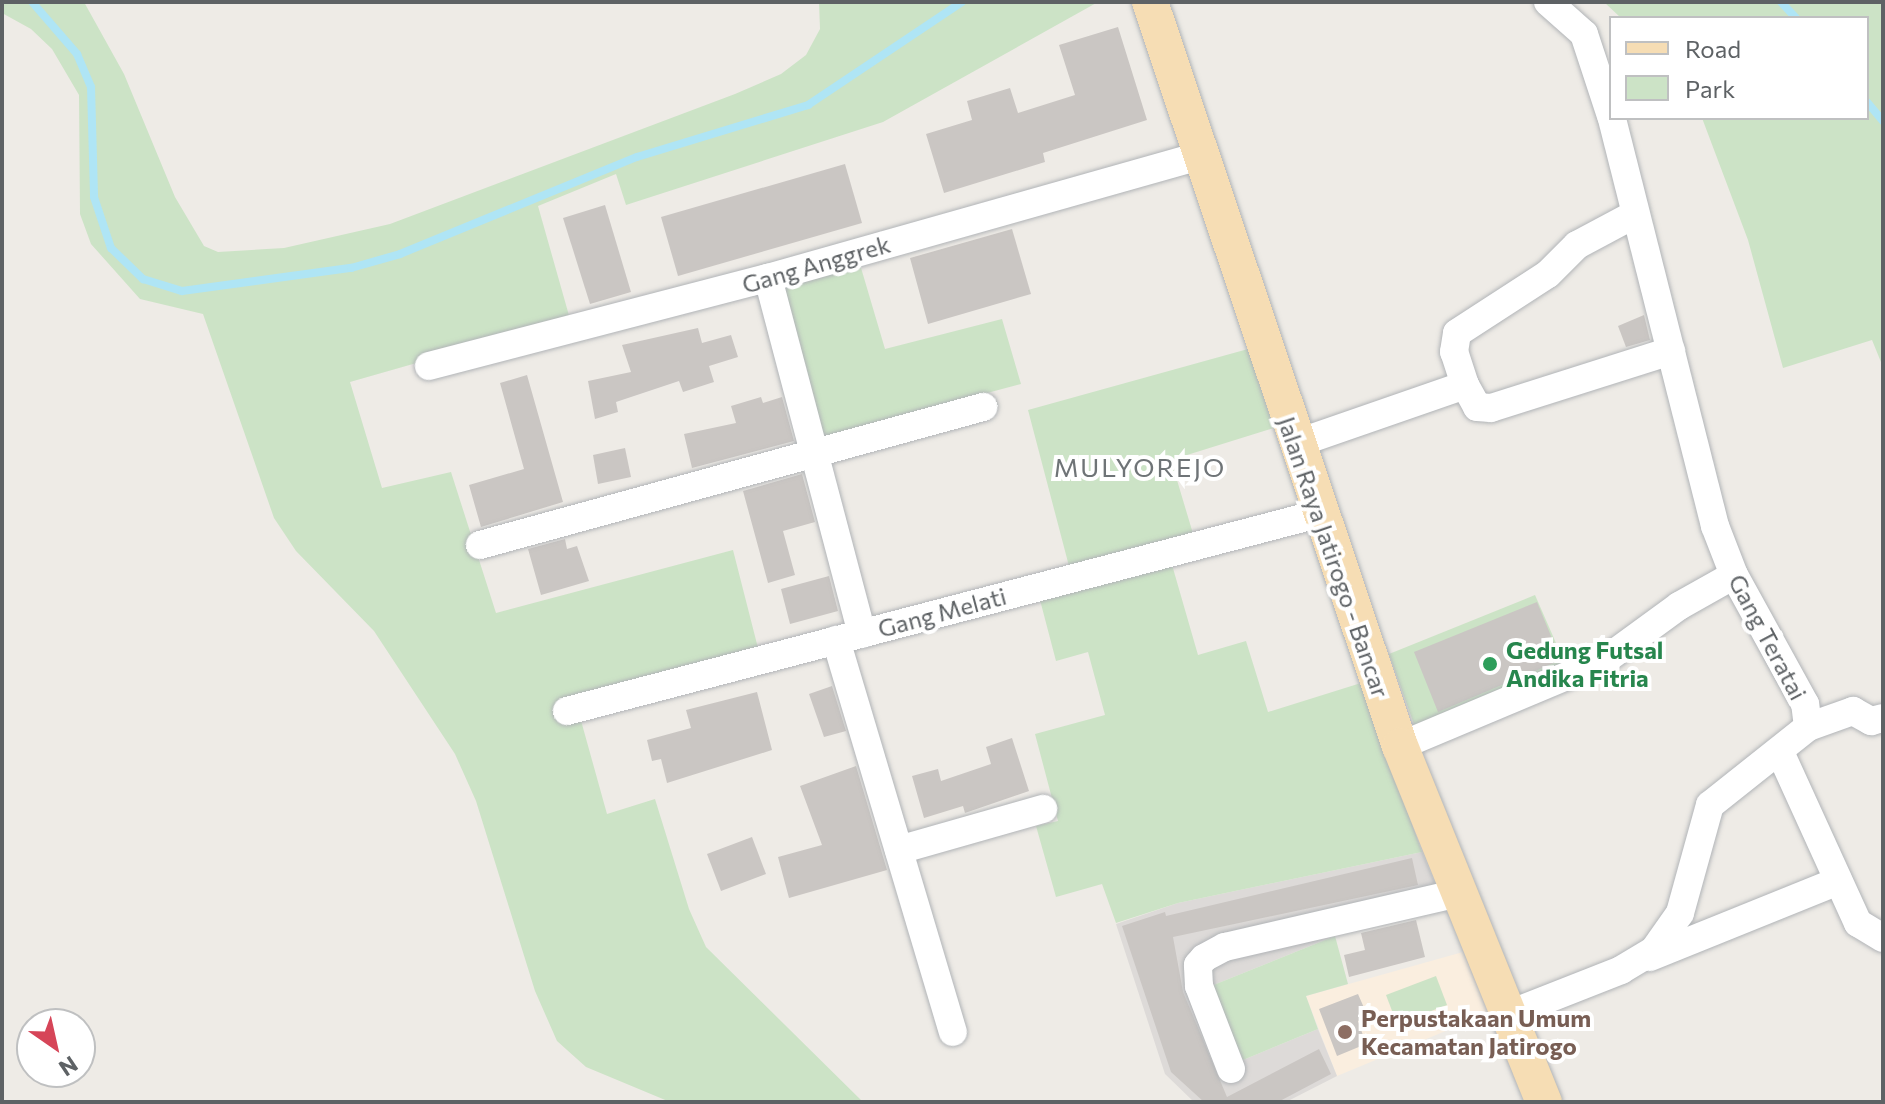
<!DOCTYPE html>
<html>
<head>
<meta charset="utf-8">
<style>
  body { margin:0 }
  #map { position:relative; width:1885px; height:1104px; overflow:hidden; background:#eeebe6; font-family:Commissioner,sans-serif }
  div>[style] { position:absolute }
  .commercial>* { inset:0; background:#faeedf }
  .industrial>* { inset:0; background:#dddad8 }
  .green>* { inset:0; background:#cce3c6 }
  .stream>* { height:8px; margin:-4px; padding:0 4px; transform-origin:4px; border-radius:4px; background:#afe5f5 }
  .building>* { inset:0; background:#cac6c3 }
  .roads { filter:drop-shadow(0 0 2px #b1b4b7) drop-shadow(0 0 2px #b1b4b7) }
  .minor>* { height:28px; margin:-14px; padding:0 14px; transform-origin:14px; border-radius:14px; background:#fff }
  .major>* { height:36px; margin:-18px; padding:0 18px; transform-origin:18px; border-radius:18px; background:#f6ddb4 }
  .dots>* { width:22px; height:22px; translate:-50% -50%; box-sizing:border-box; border:4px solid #fff; border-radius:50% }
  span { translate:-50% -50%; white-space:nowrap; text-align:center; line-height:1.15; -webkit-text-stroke:8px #fff; paint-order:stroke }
  .street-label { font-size:24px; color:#5e6265 }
  .leisure-label { font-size:24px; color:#27864d; font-weight:700 }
  .left { translate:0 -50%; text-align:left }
  .education-label { font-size:24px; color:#785e54; font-weight:700 }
  .neighbourhood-label { font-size:26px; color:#6f7477; letter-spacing:2px }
  .frame { position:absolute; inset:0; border:4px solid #5e6265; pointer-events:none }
  .legend { position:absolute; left:1609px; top:16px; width:260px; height:104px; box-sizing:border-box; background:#fff; border:2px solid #bfc0c1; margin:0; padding:10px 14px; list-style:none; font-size:24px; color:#5e6265 }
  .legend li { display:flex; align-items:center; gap:16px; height:40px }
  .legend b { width:40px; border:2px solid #bfc0c1 }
  .north { position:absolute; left:16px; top:1008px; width:80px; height:80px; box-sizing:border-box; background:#fff; border:2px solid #bfc0c1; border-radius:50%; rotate:146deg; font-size:22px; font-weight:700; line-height:32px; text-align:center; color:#5e6265 }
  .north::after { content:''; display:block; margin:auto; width:28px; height:36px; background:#d64558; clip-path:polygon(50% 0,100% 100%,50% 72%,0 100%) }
</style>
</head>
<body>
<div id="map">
  <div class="commercial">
    <i style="clip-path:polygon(1463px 952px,1489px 1013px,1337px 1076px,1306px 996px)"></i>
  </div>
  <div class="industrial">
    <i style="clip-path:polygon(1422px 852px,1445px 908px,1340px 934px,1211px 986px,1243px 1060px,1318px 1029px,1337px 1076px,1286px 1102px,1194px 1102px,1165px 1074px,1116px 924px,1178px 903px)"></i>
  </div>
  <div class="green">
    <i style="clip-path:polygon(2px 2px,84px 2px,124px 74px,175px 197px,204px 246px,218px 252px,284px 248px,390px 224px,735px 94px,781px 74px,806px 55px,820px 29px,819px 2px,1098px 2px,883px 122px,626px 205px,616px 174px,538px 206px,570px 319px,350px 382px,382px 488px,451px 472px,496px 613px,733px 550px,758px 648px,575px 699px,607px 814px,655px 799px,689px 909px,706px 947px,863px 1102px,670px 1102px,586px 1067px,557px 1041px,535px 991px,476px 801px,455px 754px,374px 631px,296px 551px,274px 518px,203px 314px,140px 299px,91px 244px,80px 214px,79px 95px,52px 49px,31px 29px,2px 13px)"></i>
    <i style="clip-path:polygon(1604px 2px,1883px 2px,1883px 367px,1872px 340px,1783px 368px,1748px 240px,1702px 118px,1867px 118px,1867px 18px,1621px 18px)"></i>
    <i style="clip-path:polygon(859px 261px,885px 349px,1002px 319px,1021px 384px,822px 437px,779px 283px)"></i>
    <i style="clip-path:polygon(1248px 349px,1274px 428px,1171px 460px,1194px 537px,1166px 544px,1198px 655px,1246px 641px,1268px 712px,1361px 683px,1422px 852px,1178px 903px,1116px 923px,1102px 884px,1056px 897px,1036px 826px,1058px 821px,1035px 734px,1105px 715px,1088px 652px,1056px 661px,1040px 600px,1075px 589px,1028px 410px)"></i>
    <i style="clip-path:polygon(1535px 595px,1573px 682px,1421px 744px,1389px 654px)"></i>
    <i style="clip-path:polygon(1335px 936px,1348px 984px,1306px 996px,1318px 1029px,1243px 1060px,1211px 986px)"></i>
    <i style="clip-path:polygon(1436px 976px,1447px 1005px,1397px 1024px,1386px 995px)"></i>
  </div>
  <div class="stream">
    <i style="left:32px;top:2px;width:69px;rotate:49.1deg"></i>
    <i style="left:77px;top:54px;width:36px;rotate:67deg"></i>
    <i style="left:91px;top:87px;width:110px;rotate:88.4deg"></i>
    <i style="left:94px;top:197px;width:54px;rotate:71.6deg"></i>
    <i style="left:111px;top:248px;width:45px;rotate:44.1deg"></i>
    <i style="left:143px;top:279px;width:41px;rotate:17.1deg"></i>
    <i style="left:182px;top:291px;width:171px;rotate:-7.8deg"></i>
    <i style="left:351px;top:268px;width:51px;rotate:-15.9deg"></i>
    <i style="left:400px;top:254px;width:256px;rotate:-22.3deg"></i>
    <i style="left:637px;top:157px;width:179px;rotate:-16.9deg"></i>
    <i style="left:808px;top:105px;width:185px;rotate:-33.8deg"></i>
    <i style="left:1781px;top:2px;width:22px;rotate:47deg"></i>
    <i style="left:1867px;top:102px;width:25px;rotate:50deg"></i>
  </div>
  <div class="building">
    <i style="clip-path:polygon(1118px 27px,1147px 120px,1043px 153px,1045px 162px,944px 193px,926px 134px,972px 120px,967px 101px,1010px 88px,1018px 113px,1075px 95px,1059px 45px)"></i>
    <i style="clip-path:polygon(845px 164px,862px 223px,678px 276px,661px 217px)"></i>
    <i style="clip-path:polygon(605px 205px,631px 292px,590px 304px,563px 218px)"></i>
    <i style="clip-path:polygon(1012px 229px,1031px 294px,928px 324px,910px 258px)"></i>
    <i style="clip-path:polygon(1644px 315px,1650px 340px,1626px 347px,1618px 326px)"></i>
    <i style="clip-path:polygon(698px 328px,702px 343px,731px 335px,738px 357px,709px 366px,714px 382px,683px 392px,679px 381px,616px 402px,618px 412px,595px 419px,588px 381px,631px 372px,622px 345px)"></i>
    <i style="clip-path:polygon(527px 375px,563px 502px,481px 527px,469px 485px,524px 469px,500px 383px)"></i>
    <i style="clip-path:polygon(761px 397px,763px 403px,782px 397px,794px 441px,692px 468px,684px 434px,736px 423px,731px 406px)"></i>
    <i style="clip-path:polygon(625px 448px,631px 477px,598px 484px,593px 455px)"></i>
    <i style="clip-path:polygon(802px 474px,815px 522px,783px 531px,795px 575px,768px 583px,743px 491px)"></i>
    <i style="clip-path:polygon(565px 539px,567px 549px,577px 546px,589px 581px,541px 595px,528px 549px)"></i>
    <i style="clip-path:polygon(829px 576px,838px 611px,790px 624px,781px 589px)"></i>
    <i style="clip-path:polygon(1537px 602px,1561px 660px,1438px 712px,1414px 652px)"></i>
    <i style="clip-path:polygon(832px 686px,846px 731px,824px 737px,809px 694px)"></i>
    <i style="clip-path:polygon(757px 692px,772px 750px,667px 783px,661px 759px,652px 761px,647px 740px,691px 728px,686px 710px)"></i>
    <i style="clip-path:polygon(1012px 738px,1029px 791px,965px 813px,963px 806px,924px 818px,912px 776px,938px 769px,941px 781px,991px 764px,986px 747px)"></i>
    <i style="clip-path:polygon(856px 766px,887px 870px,789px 898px,778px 857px,822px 845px,800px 786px)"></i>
    <i style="clip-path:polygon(752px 837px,766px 874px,721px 891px,707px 854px)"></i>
    <i style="clip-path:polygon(1412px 858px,1418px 885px,1173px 937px,1183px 992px,1227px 1097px,1319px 1049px,1331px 1074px,1278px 1102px,1204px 1102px,1171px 1072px,1122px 926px,1165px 912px,1166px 916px)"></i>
    <i style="clip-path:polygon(1416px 920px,1425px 957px,1349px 977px,1344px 955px,1365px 950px,1361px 933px)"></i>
    <i style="clip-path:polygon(1358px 994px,1368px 1017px,1358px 1021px,1366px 1044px,1337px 1056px,1319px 1009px)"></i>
  </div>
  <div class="roads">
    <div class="minor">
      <i style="left:1548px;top:2px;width:48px;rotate:41.6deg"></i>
      <i style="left:1584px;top:34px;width:86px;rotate:71.8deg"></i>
      <i style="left:768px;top:278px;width:368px;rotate:75.2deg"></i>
      <i style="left:429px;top:366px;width:350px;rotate:-14.6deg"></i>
      <i style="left:768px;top:278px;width:449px;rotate:-15.8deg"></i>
      <i style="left:1465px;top:385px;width:35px;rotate:-108deg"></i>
      <i style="left:1454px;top:352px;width:19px;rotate:-81deg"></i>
      <i style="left:1457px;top:333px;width:108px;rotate:-33deg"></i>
      <i style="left:1548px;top:274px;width:41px;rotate:-45deg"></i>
      <i style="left:1577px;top:245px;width:66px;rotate:-28.1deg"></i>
      <i style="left:1295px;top:444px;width:180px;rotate:-19.1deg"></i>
      <i style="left:1465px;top:385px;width:25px;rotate:61deg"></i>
      <i style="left:1477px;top:407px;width:14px;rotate:4deg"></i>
      <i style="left:1491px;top:408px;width:189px;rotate:-17.6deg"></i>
      <i style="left:480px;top:545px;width:522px;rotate:-15.34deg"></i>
      <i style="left:836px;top:640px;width:409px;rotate:73.4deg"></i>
      <i style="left:567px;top:711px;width:776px;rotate:-14.7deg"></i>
      <i style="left:1808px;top:727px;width:48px;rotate:-19.6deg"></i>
      <i style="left:1853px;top:711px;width:21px;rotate:29deg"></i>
      <i style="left:1871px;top:721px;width:12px;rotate:-14deg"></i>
      <i style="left:1400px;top:746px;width:222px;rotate:-22.8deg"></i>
      <i style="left:1605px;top:660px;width:92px;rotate:-36.1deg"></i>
      <i style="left:1679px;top:606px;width:63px;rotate:-29.4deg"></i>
      <i style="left:1780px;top:752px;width:188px;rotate:65.5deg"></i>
      <i style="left:1858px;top:923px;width:29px;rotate:31deg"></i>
      <i style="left:899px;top:850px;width:150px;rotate:-15.9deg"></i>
      <i style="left:1650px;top:957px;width:203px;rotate:-22deg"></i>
      <i style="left:1507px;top:1015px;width:123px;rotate:-21.5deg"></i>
      <i style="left:1621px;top:970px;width:39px;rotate:-31deg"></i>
      <i style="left:1654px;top:950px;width:45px;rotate:-54.9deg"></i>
      <i style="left:1680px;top:913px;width:112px;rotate:-74.5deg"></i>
      <i style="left:1710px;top:805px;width:125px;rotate:-38.5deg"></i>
      <i style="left:1808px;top:727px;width:23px;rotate:-97deg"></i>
      <i style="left:1805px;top:704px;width:147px;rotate:-118.8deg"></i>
      <i style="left:1734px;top:575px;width:53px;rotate:-111.2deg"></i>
      <i style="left:1715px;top:526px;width:421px;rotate:-104.2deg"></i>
      <i style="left:1231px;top:1069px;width:89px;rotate:-111.1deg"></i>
      <i style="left:1199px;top:986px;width:21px;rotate:-93deg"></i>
      <i style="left:1198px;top:965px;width:9px;rotate:-49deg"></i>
      <i style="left:1204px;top:958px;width:24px;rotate:-28deg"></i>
      <i style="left:1225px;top:947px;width:240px;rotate:-13deg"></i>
    </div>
    <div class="major">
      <i style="left:1150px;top:2px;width:785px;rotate:71.43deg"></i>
      <i style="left:1400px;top:746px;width:384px;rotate:68deg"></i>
    </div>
  </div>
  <div class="dots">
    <i style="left:1490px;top:664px;background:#2e9e5b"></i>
    <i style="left:1345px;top:1032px;background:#8d6e63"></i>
  </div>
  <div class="street-label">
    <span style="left:816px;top:264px;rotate:-16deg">Gang Anggrek</span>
    <span style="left:1334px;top:557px;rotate:71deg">Jalan Raya Jatirogo - Bancar</span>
    <span style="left:942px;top:612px;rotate:-15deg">Gang Melati</span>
    <span style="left:1768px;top:637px;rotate:62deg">Gang Teratai</span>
  </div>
  <div class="leisure-label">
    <span class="left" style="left:1506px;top:664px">Gedung Futsal<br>Andika Fitria</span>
  </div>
  <div class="education-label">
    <span class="left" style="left:1361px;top:1032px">Perpustakaan Umum<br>Kecamatan Jatirogo</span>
  </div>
  <div class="neighbourhood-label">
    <span style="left:1140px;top:467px">MULYOREJO</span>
  </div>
  <div class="frame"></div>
  <ul class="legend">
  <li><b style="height:10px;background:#f6ddb4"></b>Road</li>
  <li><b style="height:22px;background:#cce3c6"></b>Park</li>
  </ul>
  <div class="north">N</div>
</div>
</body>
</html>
